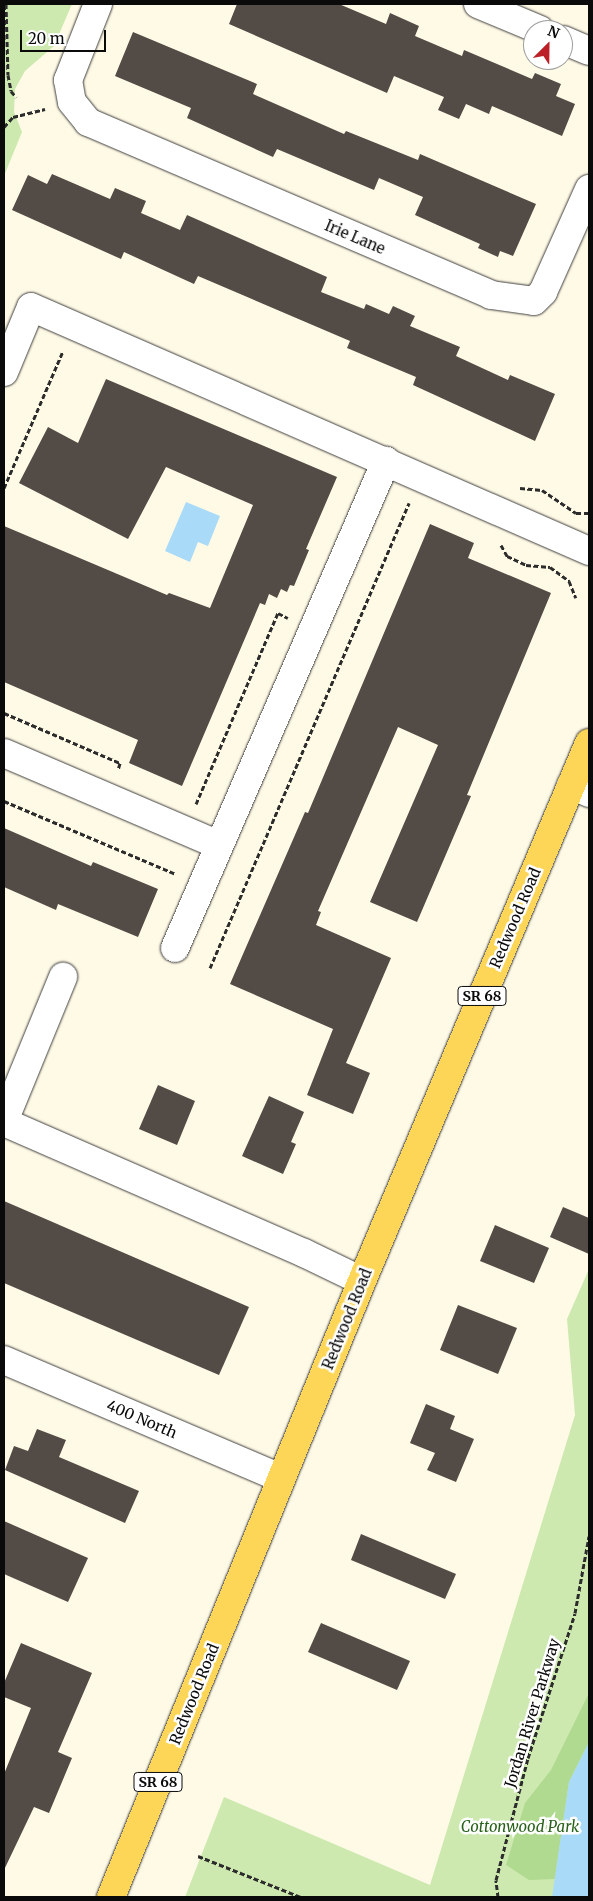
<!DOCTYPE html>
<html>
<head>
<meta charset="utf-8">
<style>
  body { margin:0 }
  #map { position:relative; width:593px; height:1901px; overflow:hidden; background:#fffae6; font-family:Merriweather,serif }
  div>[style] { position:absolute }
  .green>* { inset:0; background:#cde9b0 }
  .forest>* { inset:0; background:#b0da8f }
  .water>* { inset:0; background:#a9daf8 }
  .building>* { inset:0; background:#524b46 }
  .path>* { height:3px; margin-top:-1.5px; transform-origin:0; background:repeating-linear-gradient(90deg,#2c2c2c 0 5px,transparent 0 7.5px) }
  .roads { filter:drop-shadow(0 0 1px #3d3d3d) drop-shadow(0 0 1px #3d3d3d) }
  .minor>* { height:28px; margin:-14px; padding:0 14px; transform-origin:14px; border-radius:14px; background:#fff }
  .major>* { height:28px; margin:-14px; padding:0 14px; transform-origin:14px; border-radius:14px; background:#fdd658 }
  span { translate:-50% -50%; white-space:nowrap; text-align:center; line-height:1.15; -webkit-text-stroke:5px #fff; paint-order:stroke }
  .shield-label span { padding:1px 4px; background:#fff; border:1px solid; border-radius:4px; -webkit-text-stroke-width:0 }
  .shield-label { font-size:14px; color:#0a0a0a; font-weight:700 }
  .street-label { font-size:15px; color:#0a0a0a }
  .park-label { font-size:15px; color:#28611a; font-style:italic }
  .frame { position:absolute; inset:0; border:5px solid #0a0a0a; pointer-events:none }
  .north { position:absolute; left:523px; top:20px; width:50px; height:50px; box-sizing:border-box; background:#fff; border:1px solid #9d9d9d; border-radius:50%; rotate:23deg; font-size:14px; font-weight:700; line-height:20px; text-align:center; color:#0a0a0a }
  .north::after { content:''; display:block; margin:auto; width:18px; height:22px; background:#bc1f26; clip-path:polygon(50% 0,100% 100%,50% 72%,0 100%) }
  .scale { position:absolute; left:20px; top:30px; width:86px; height:22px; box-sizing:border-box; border:2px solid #0a0a0a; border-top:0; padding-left:6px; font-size:15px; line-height:18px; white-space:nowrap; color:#0a0a0a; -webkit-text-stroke:4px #fff; paint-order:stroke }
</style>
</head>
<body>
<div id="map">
  <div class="green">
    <i style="clip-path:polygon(4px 4px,72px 4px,54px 46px,25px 71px,15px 89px,14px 112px,22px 132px,4px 176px)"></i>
    <i style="clip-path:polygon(589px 1269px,589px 1897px,185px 1897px,224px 1797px,430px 1885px,575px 1415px,567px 1319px)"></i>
  </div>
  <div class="forest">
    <i style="clip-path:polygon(589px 1693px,589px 1742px,569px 1782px,555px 1879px,529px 1880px,506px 1865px,525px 1803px,551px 1770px)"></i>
  </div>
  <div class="water">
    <i style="clip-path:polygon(186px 502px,220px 516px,208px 546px,198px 542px,190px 562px,165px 551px)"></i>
    <i style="clip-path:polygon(589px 1742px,589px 1897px,552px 1897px,569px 1782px)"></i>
  </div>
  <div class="building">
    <i style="clip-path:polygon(237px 4px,339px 4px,386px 24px,390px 13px,419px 26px,415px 36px,462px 56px,464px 50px,532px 79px,535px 73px,561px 84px,556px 96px,575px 104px,562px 136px,492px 106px,489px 114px,466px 104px,459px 119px,438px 110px,444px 97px,394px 76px,387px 93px,229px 24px)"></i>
    <i style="clip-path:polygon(133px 32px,257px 84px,253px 94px,344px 134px,346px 131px,418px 160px,420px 154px,536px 204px,513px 256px,500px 251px,498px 257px,478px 248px,480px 244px,415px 215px,423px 197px,379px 178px,374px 190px,277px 149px,273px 157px,187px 118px,191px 108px,115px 76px)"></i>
    <i style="clip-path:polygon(52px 174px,110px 199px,115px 188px,146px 201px,141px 213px,180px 230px,187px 215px,327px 277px,321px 292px,364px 309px,366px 304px,389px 314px,393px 306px,415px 316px,410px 326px,460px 347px,456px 356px,508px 380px,510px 375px,555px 394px,535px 441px,413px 385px,416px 377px,347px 348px,350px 341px,198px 276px,194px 284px,124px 252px,121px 259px,12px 210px,28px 175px,47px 184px)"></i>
    <i style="clip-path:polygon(106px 379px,337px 477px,306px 549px,309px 550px,294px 586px,290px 585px,287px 592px,281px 589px,277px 598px,269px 594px,265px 605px,260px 603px,182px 786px,129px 763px,138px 740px,4px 682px,4px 526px,167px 595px,169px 593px,210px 608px,253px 505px,166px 467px,128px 539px,19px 483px,48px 427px,78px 443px)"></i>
    <i style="clip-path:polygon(430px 524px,474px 543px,468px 558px,551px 593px,467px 795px,471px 796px,417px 922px,370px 902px,438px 745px,398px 727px,318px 911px,321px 912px,316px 925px,391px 958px,346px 1063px,370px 1073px,353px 1114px,307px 1095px,333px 1029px,230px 984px,305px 812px,308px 813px)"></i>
    <i style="clip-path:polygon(4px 828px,91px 866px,93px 862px,158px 889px,138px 937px,58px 904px,56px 910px,4px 887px)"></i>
    <i style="clip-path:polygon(158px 1085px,195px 1101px,177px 1145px,139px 1129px)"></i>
    <i style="clip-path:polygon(269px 1096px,304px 1112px,291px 1142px,296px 1144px,283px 1174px,242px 1156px)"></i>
    <i style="clip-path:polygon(4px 1201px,249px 1307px,219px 1375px,4px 1283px)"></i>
    <i style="clip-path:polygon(563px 1207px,589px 1218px,589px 1254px,550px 1237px)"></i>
    <i style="clip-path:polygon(495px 1225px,549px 1248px,534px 1283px,480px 1261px)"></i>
    <i style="clip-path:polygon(458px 1305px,517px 1328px,498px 1374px,440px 1350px)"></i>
    <i style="clip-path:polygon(426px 1404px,455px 1416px,450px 1429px,474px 1439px,456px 1482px,427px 1470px,435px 1453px,410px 1443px)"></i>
    <i style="clip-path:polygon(37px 1429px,66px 1440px,59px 1457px,139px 1491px,125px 1523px,5px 1470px,14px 1446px,28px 1451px)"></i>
    <i style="clip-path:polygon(4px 1521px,88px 1558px,68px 1602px,4px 1574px)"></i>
    <i style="clip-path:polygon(361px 1534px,456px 1574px,445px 1599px,351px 1560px)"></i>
    <i style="clip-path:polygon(321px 1623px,410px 1661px,397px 1690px,308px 1652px)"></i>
    <i style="clip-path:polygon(21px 1643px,92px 1673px,58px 1752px,72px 1758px,49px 1813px,34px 1807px,4px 1870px,4px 1774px,31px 1708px,4px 1697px,4px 1683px)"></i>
  </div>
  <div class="path">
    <i style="left:6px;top:4px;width:71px;rotate:88.4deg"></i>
    <i style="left:8px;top:75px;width:16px;rotate:79deg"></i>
    <i style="left:11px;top:91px;width:8px;rotate:50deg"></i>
    <i style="left:4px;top:127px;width:13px;rotate:-48deg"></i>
    <i style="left:13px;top:117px;width:33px;rotate:-14deg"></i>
    <i style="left:4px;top:488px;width:149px;rotate:-66.7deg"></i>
    <i style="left:520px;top:488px;width:22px;rotate:5deg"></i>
    <i style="left:542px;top:490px;width:41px;rotate:34.1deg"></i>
    <i style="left:576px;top:513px;width:13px"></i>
    <i style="left:501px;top:545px;width:13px;rotate:61deg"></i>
    <i style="left:507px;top:556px;width:21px;rotate:25deg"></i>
    <i style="left:526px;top:565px;width:24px;rotate:5deg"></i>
    <i style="left:550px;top:567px;width:24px;rotate:36deg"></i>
    <i style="left:569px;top:581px;width:18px;rotate:68deg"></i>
    <i style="left:4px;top:713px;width:126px;rotate:23.3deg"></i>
    <i style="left:120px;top:763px;width:7px;rotate:106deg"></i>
    <i style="left:4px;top:801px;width:187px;rotate:23deg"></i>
    <i style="left:196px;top:804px;width:208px;rotate:-66.8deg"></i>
    <i style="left:278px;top:613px;width:11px;rotate:27deg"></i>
    <i style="left:210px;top:968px;width:506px;rotate:-66.83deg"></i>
    <i style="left:198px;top:1856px;width:111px;rotate:21.7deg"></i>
    <i style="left:498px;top:1897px;width:17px;rotate:-97deg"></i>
    <i style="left:496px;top:1880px;width:126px;rotate:-75.3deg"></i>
    <i style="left:528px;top:1758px;width:152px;rotate:-72deg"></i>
    <i style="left:575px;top:1613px;width:78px;rotate:-79.7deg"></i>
  </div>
  <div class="roads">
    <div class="minor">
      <i style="left:98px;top:4px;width:82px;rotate:111.5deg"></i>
      <i style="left:68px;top:80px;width:22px;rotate:80deg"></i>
      <i style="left:72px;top:102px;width:26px;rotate:51deg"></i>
      <i style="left:88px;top:122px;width:439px;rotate:23.2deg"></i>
      <i style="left:491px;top:295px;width:43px;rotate:7.9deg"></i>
      <i style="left:534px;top:301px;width:13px;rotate:-45deg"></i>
      <i style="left:543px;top:292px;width:113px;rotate:-65.9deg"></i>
      <i style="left:478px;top:4px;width:67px;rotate:22.8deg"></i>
      <i style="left:563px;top:40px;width:28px;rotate:23deg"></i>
      <i style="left:4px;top:372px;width:70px;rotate:-67.4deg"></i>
      <i style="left:31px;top:307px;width:609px;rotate:23.62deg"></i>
      <i style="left:4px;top:753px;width:234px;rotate:23.2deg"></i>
      <i style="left:571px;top:785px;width:20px;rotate:24deg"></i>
      <i style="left:175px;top:948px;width:531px;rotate:-66.57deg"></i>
      <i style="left:4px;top:1121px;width:156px;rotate:-67.7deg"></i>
      <i style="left:4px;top:1122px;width:327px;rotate:23.6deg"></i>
      <i style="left:304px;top:1253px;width:64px;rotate:25.8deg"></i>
      <i style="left:4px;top:1360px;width:301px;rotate:23.1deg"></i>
    </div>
    <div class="major">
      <i style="left:111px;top:1897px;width:665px;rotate:-67.83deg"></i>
      <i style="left:362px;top:1281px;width:584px;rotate:-67.12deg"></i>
    </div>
  </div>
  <div class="shield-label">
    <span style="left:482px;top:996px">SR 68</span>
    <span style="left:158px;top:1782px">SR 68</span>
  </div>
  <div class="street-label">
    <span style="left:355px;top:237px;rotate:23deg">Irie Lane</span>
    <span style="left:515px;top:918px;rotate:-67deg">Redwood Road</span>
    <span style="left:347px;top:1319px;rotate:-68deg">Redwood Road</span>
    <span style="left:142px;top:1419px;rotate:23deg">400 North</span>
    <span style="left:194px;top:1694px;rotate:-68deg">Redwood Road</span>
    <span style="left:532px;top:1713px;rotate:-73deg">Jordan River Parkway</span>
  </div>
  <div class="park-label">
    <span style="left:520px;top:1827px">Cottonwood Park</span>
  </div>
  <div class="frame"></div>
  <div class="north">N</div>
  <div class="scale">20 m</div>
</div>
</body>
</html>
